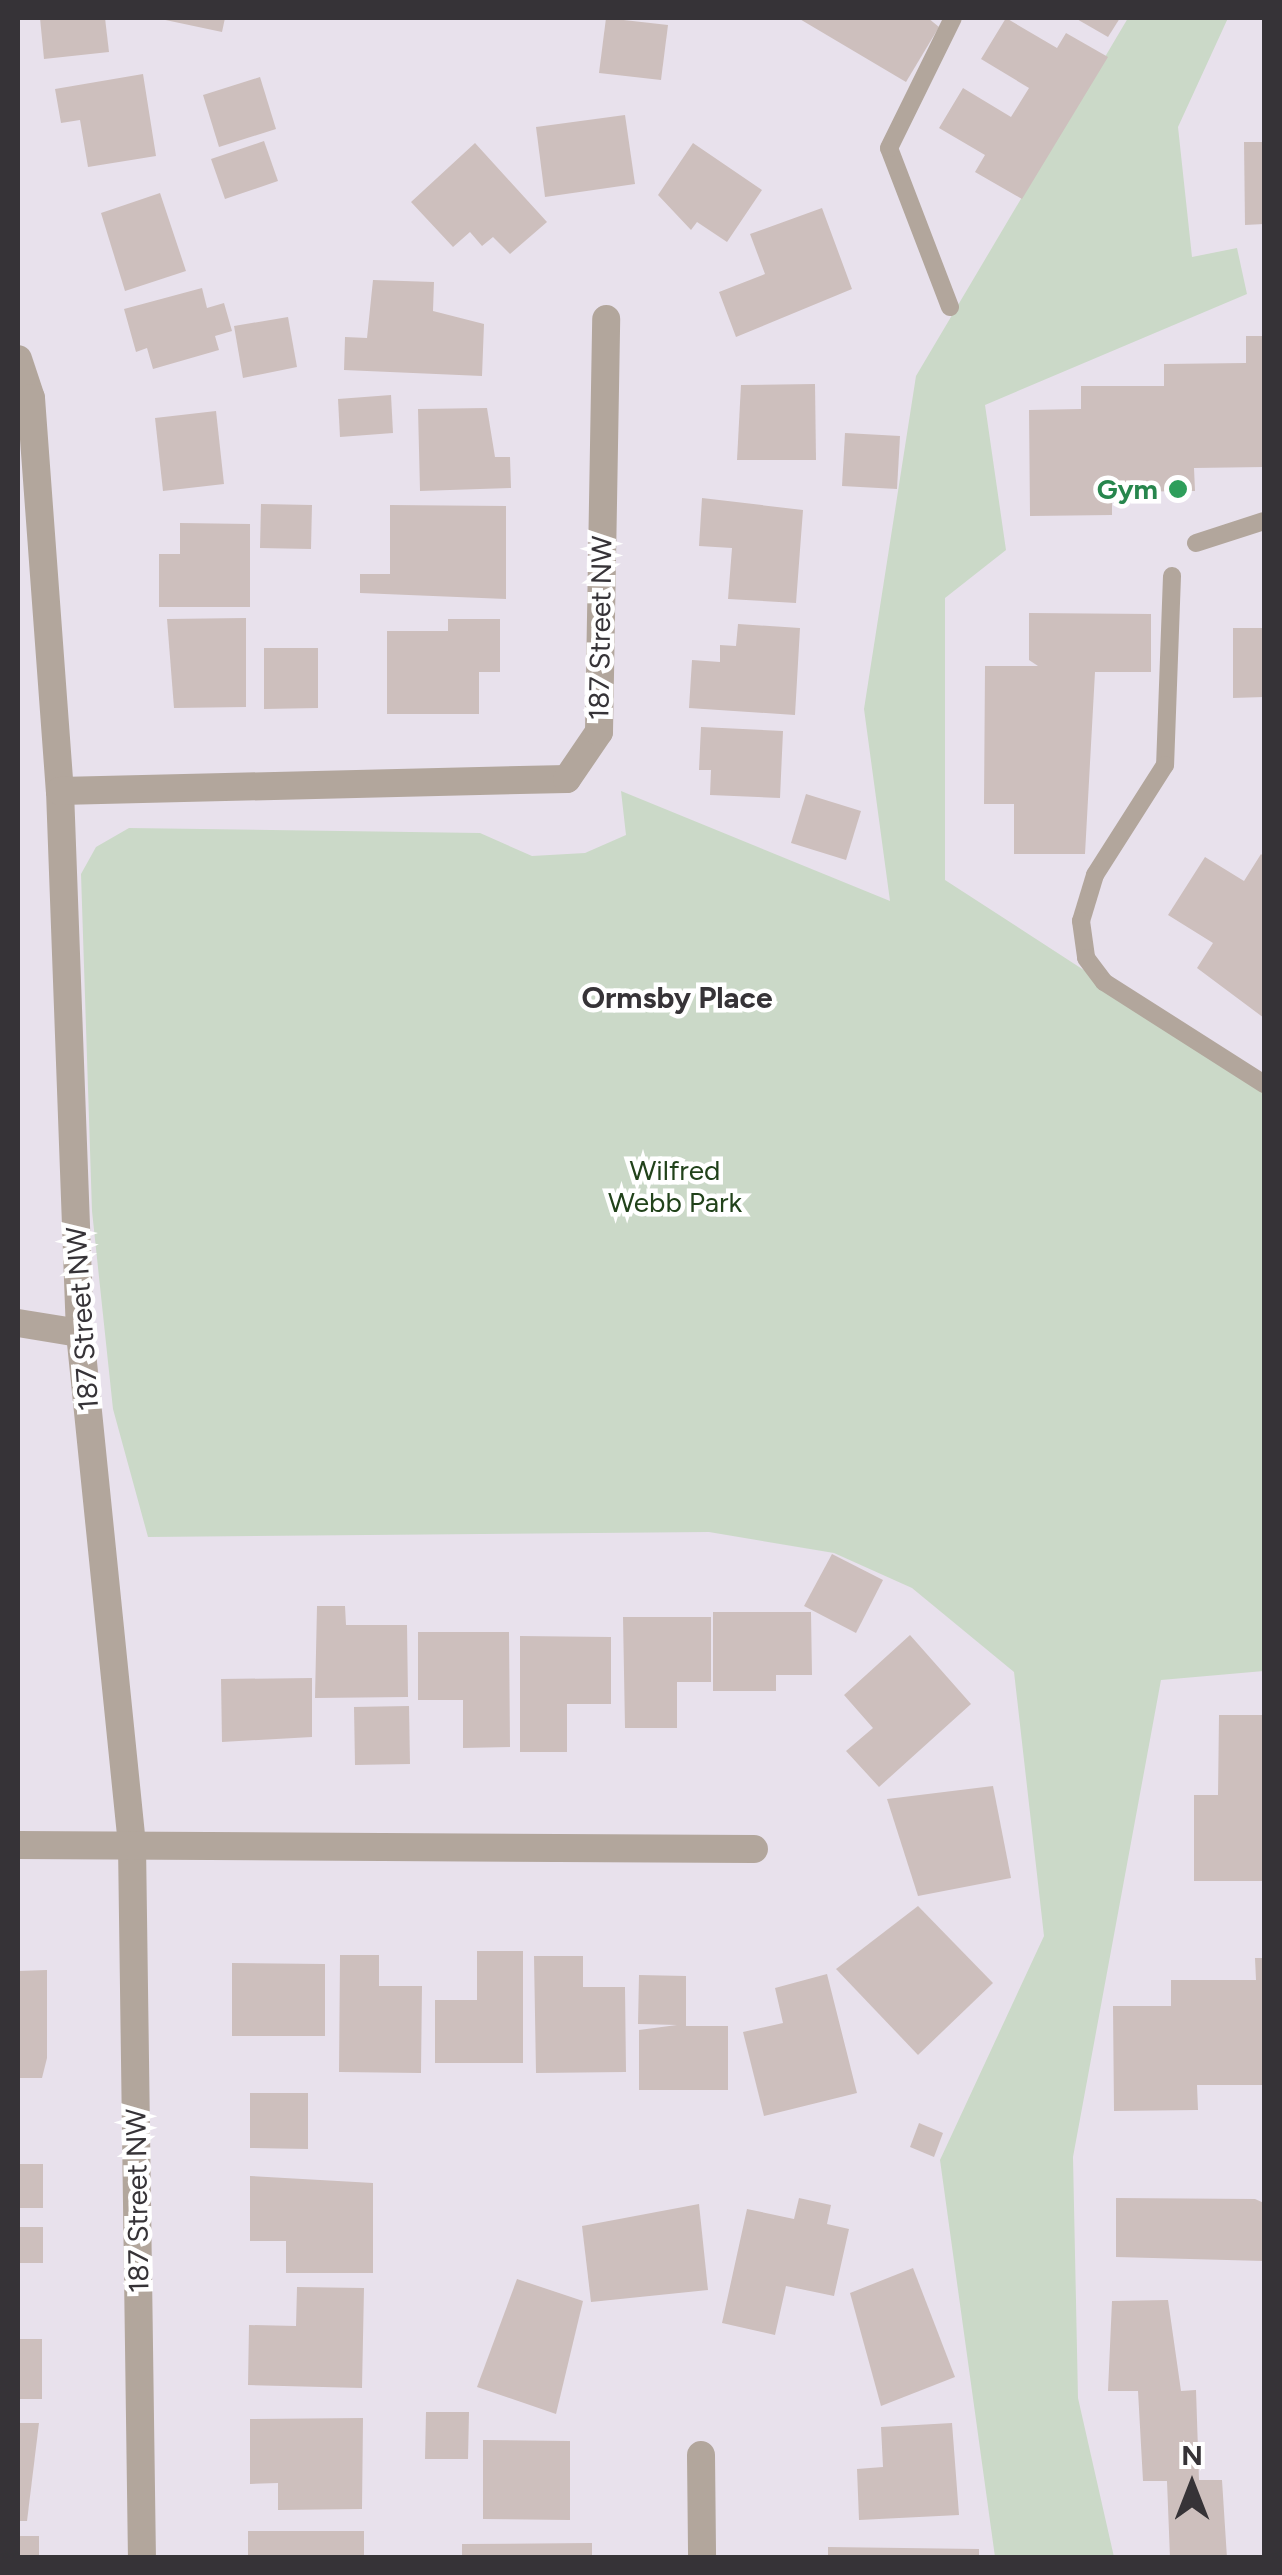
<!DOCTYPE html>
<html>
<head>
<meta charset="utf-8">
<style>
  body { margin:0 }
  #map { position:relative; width:1282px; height:2575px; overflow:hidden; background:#e8e1ec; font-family:Figtree,sans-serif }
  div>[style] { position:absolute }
  .green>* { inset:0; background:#cbd9c8 }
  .building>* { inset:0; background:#cdbfbd }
  .service>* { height:18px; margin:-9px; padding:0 9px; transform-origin:9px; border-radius:9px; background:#b2a69c }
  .minor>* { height:28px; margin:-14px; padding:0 14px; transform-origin:14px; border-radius:14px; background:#b2a69c }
  .dots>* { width:28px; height:28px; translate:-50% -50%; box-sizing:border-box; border:5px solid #fff; border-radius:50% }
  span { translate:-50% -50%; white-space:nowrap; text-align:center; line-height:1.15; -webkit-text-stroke:9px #fff; paint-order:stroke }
  .leisure-label { font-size:28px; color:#27864d; font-weight:700 }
  .right { translate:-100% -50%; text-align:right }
  .street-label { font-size:28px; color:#363337 }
  .park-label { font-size:28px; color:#21421a }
  .neighbourhood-label { font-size:30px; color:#363337; font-weight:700 }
  .frame { position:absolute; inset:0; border:20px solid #363337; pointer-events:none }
  .north { position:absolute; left:1142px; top:2435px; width:100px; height:100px; -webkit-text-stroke:8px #fff; paint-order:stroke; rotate:0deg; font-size:28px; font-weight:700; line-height:40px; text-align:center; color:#363337 }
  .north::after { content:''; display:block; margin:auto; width:35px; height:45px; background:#363337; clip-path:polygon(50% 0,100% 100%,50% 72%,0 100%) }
</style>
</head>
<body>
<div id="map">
  <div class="green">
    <i style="clip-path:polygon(1128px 18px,1228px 18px,1178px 127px,1192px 257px,1237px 248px,1247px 294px,985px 405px,1006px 550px,945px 598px,945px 880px,1264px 1087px,1264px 1671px,1161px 1680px,1073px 2157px,1078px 2398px,1114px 2557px,995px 2557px,940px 2160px,1044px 1936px,1014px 1672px,912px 1588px,834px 1553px,709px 1532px,148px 1537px,113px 1409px,92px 1211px,81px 874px,96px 847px,129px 828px,480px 833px,532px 856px,585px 853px,626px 835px,621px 791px,890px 901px,864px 709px,916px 376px)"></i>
  </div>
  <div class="building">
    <i style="clip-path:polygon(40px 18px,105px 18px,109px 52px,44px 59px)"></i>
    <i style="clip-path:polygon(156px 18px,225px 18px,222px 32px)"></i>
    <i style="clip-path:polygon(606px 18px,668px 25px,661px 80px,599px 73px)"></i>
    <i style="clip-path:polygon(798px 18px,928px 18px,939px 27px,906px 82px)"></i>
    <i style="clip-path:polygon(1006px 18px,1057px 48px,1066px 33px,1108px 57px,1022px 199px,975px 172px,985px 155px,939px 128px,963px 88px,1011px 117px,1029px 88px,981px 59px)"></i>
    <i style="clip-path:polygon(1075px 18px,1120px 18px,1108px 37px)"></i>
    <i style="clip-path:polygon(143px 74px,156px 156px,88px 167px,80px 120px,61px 123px,55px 89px)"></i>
    <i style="clip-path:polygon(260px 77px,276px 129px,219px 147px,203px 95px)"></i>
    <i style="clip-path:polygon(625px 115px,635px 184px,545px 197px,536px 127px)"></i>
    <i style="clip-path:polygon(264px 141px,278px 181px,225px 199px,211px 159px)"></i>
    <i style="clip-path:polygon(1244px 142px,1264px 142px,1264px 224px,1245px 225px)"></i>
    <i style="clip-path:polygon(475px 143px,547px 222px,510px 254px,493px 237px,482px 246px,470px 232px,453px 247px,411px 202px)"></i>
    <i style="clip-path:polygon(693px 143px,762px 190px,727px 242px,697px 222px,691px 230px,658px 195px)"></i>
    <i style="clip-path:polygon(160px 193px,186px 271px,125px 291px,101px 213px)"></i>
    <i style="clip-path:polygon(822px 208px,852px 289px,736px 337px,719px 292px,765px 274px,750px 234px)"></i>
    <i style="clip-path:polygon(373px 280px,434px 282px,433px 311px,484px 324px,482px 376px,344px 370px,345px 337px,367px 338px)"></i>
    <i style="clip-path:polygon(202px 288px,207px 308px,224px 303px,232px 331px,215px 336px,219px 350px,153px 369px,147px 348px,136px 352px,124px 309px)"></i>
    <i style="clip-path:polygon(288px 317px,297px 367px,243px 378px,234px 326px)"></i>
    <i style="clip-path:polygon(1246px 336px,1264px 336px,1264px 467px,1194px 468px,1195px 491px,1112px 492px,1112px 515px,1030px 516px,1029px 410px,1081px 409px,1081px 386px,1164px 386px,1164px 364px,1246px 363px)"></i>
    <i style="clip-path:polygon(815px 384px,816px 460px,737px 460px,741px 385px)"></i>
    <i style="clip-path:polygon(391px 395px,393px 433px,340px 437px,338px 399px)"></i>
    <i style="clip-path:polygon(487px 408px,495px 457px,510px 457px,511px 488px,420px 491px,418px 409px)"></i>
    <i style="clip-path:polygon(216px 411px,224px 484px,163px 491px,155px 418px)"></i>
    <i style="clip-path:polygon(845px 433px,900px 436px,897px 489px,842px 486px)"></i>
    <i style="clip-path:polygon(702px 498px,803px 510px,796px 603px,728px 599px,732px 548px,699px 546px)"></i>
    <i style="clip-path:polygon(261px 504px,312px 505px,311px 549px,260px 548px)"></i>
    <i style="clip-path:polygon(390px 505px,506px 506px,506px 599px,360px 593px,360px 574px,390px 574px)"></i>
    <i style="clip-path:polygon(180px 523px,250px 524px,250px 607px,159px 607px,159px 554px,180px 554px)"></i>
    <i style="clip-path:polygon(1029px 613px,1151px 614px,1151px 672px,1095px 672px,1085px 854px,1014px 854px,1014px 804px,984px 804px,985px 666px,1038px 666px,1029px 660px)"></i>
    <i style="clip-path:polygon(246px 618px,246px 707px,174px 708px,167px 619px)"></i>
    <i style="clip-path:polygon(448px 619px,500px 619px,500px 672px,479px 672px,479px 714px,387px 714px,387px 631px,448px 631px)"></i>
    <i style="clip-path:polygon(738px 624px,800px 628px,795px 715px,689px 708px,692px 660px,720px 662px,720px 645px,736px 646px)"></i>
    <i style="clip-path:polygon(1233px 628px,1264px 628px,1264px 697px,1233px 698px)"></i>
    <i style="clip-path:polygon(264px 648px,318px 648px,318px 708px,264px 709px)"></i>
    <i style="clip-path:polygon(701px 727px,783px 731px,780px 798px,710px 795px,711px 770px,699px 770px)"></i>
    <i style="clip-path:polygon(806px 794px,861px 811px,846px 860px,791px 843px)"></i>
    <i style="clip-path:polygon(1261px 854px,1264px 857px,1264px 1018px,1197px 968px,1213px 943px,1168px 915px,1205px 857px,1244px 881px)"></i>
    <i style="clip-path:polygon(832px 1554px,883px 1580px,856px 1633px,804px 1606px)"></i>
    <i style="clip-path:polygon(317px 1606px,345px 1606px,346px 1625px,407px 1625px,408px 1697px,315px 1698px)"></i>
    <i style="clip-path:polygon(713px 1612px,811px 1612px,812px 1675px,776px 1675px,776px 1691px,713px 1691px)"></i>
    <i style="clip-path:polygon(623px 1617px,711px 1617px,711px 1682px,677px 1682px,677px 1728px,625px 1728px)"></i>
    <i style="clip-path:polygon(418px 1632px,509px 1632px,510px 1747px,463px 1748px,463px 1700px,418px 1700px)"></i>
    <i style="clip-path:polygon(910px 1635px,971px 1704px,879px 1787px,846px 1751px,873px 1728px,844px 1695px)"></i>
    <i style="clip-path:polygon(520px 1636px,611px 1637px,611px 1704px,567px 1704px,567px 1752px,520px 1752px)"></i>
    <i style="clip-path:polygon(312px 1678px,312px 1737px,222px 1742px,221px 1679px)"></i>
    <i style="clip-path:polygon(409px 1706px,410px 1764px,355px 1765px,354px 1707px)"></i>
    <i style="clip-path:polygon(1219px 1715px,1264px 1715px,1264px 1881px,1194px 1881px,1194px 1795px,1218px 1795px)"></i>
    <i style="clip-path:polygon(993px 1786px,1011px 1878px,918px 1896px,887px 1799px)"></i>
    <i style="clip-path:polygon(918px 1906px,993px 1983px,918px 2055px,836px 1969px)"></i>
    <i style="clip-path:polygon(477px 1951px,523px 1951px,523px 2063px,435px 2063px,435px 2000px,477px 2000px)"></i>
    <i style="clip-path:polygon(340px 1955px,379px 1955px,379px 1986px,422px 1986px,421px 2073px,339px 2072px)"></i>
    <i style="clip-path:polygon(534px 1956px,583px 1956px,583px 1987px,625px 1987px,626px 2072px,536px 2073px)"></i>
    <i style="clip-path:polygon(1255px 1958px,1264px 1958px,1264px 2085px,1197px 2085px,1198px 2110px,1114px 2111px,1113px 2006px,1171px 2006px,1171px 1980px,1256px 1980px)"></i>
    <i style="clip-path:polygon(232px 1963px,325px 1964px,325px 2036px,232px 2036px)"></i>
    <i style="clip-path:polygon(47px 1970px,47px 2058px,42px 2078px,18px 2078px,18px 1971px)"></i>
    <i style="clip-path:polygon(827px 1974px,857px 2093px,764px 2116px,743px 2032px,783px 2023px,775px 1988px)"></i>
    <i style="clip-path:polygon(639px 1975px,686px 1976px,686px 2026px,728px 2026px,728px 2090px,639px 2090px,639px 2030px,677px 2025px,638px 2024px)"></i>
    <i style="clip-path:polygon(250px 2093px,308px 2093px,308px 2149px,250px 2148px)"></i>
    <i style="clip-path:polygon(919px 2123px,943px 2133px,934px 2157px,910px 2147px)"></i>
    <i style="clip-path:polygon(18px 2164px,43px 2164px,43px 2208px,18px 2208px)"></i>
    <i style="clip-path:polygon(250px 2176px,373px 2183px,373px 2273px,286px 2273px,286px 2241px,250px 2241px)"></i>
    <i style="clip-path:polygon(799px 2198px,831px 2205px,827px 2224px,849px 2229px,834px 2296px,786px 2286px,775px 2335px,722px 2323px,747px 2209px,794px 2219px)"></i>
    <i style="clip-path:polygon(1116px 2198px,1255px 2199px,1264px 2203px,1264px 2261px,1116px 2257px)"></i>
    <i style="clip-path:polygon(699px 2204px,708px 2290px,591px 2302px,582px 2226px)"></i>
    <i style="clip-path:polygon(18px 2227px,43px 2227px,43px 2263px,18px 2263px)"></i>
    <i style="clip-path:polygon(913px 2268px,955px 2377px,881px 2406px,850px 2293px)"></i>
    <i style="clip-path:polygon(517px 2279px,583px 2301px,556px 2414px,477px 2387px)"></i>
    <i style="clip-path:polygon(297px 2287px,364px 2288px,362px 2388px,248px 2385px,249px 2325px,296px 2326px)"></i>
    <i style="clip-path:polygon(1168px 2300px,1181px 2391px,1196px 2390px,1199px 2480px,1222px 2480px,1227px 2558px,1170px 2558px,1167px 2481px,1143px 2481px,1138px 2391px,1108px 2391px,1112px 2301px)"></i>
    <i style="clip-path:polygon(18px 2339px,42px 2339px,42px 2399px,18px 2399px)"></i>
    <i style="clip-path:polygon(426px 2412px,469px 2412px,468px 2459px,425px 2459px)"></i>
    <i style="clip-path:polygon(363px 2418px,362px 2509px,278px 2510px,278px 2483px,250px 2484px,250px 2419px)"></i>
    <i style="clip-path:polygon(18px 2423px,39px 2423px,27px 2521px,18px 2521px)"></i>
    <i style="clip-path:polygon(952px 2423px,959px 2515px,859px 2520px,857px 2469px,883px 2467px,881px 2427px)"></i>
    <i style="clip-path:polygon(483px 2440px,570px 2441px,570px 2520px,483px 2519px)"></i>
    <i style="clip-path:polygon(248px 2531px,364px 2531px,364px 2558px,248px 2558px)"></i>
    <i style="clip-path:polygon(18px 2536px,39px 2536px,39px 2558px,18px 2558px)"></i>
    <i style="clip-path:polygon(592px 2543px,592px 2558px,462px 2558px,462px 2544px)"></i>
    <i style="clip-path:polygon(828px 2547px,979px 2549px,979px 2558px,828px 2558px)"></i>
  </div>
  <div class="service">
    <i style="left:950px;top:307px;width:170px;rotate:-111deg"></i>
    <i style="left:889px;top:148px;width:145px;rotate:-63.8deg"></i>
    <i style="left:1196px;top:543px;width:71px;rotate:-17.9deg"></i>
    <i style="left:1172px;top:576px;width:189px;rotate:92.1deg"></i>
    <i style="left:1165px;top:765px;width:130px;rotate:122.5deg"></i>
    <i style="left:1095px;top:875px;width:48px;rotate:106.9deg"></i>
    <i style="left:1081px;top:921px;width:37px;rotate:82deg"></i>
    <i style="left:1086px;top:958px;width:30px;rotate:53deg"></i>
    <i style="left:1104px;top:982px;width:190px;rotate:32.5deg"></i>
  </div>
  <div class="minor">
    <i style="left:18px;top:359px;width:41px;rotate:71.6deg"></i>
    <i style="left:31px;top:398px;width:394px;rotate:85.8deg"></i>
    <i style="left:60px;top:791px;width:542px;rotate:87.89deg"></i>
    <i style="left:80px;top:1333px;width:515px;rotate:84.2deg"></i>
    <i style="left:132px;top:1845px;width:713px;rotate:89.2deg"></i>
    <i style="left:60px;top:791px;width:507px;rotate:-1.36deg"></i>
    <i style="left:567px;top:779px;width:57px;rotate:-55.8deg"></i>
    <i style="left:599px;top:732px;width:413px;rotate:-89deg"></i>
    <i style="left:18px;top:1323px;width:63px;rotate:9.2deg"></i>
    <i style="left:18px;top:1845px;width:736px;rotate:0.31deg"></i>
    <i style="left:701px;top:2455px;width:103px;rotate:89.4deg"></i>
  </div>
  <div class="dots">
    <i style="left:1178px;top:489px;background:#2e9e5b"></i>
  </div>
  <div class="leisure-label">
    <span class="right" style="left:1158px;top:489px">Gym</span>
  </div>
  <div class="street-label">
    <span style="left:600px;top:628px;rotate:-89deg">187 Street NW</span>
    <span style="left:82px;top:1319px;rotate:-94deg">187 Street NW</span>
    <span style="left:137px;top:2201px;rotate:-91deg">187 Street NW</span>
  </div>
  <div class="park-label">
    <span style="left:675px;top:1186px">Wilfred<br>Webb Park</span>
  </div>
  <div class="neighbourhood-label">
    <span style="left:677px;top:998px">Ormsby Place</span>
  </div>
  <div class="frame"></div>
  <div class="north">N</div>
</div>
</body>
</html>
